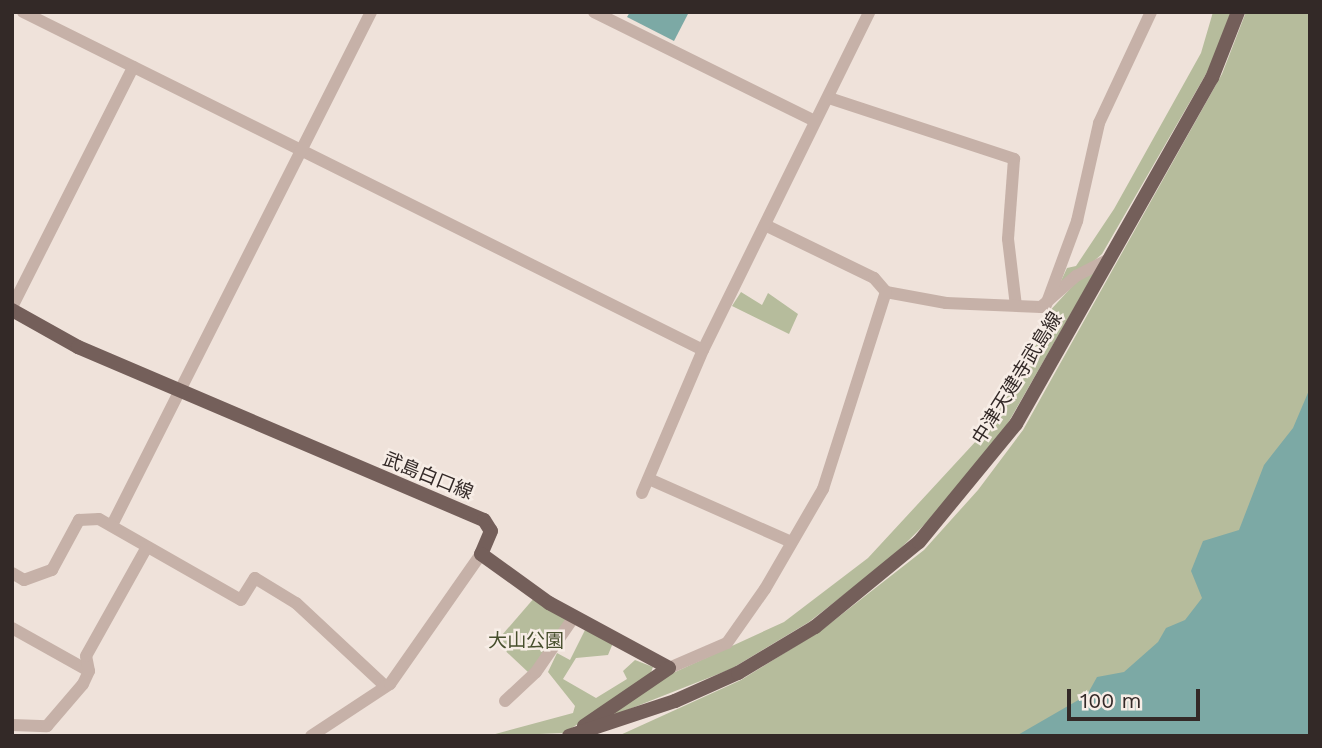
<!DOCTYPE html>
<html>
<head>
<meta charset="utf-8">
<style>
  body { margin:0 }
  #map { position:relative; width:1322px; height:748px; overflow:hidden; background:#efe2da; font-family:"Work Sans","Noto Sans JP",sans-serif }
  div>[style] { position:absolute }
  .green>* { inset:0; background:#b6bc9c }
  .water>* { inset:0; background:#7ca9a5 }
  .minor>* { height:12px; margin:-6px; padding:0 6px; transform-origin:6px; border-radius:6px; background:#c6b1a8 }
  .major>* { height:14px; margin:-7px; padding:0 7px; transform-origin:7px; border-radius:7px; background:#745f5a }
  span { translate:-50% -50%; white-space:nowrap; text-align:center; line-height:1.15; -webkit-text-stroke:5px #f7ede6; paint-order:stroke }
  .street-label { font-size:19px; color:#332927 }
  .park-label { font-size:19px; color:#474f2d }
  .frame { position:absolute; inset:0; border:14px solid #332927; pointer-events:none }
  .scale { position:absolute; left:1067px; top:689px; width:133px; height:32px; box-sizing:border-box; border:4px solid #332927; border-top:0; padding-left:9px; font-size:21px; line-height:24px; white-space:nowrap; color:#332927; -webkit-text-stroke:5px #f7ede6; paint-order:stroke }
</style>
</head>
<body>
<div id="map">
  <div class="green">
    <i style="clip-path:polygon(1213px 12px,1231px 12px,1210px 67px,1102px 254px,1054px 296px,1067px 268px,1076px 266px,1114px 209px,1201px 53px)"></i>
    <i style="clip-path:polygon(1246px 12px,1310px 12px,1310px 431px,1190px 630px,1029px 736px,618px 736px,741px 680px,823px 629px,924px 550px,978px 490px,1023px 430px,1222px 74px)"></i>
    <i style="clip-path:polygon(1096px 270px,1008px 423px,956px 493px,891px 558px,809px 622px,731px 669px,594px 723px,673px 673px,784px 622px,868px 558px,989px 427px,1031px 355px,1046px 315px,1078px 280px)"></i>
    <i style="clip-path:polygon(741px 292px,762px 305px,768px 293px,798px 314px,789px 334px,732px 306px)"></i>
    <i style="clip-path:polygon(535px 597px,568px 619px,529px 673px,496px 642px)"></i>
    <i style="clip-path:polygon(585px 630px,613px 643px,608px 655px,576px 658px,563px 679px,596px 698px,627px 679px,623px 671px,635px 660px,653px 667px,649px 678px,564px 733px,488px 736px,573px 713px,575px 706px,548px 672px,557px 653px,570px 660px)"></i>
  </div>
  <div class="water">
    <i style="clip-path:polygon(630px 12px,689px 12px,674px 41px,627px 17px)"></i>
    <i style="clip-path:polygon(1310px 388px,1310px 736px,1016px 736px,1087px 695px,1097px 677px,1124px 672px,1158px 642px,1166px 628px,1185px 620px,1202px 598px,1191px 571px,1203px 541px,1239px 530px,1264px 465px,1293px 428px)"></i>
  </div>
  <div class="minor">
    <i style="left:23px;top:12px;width:759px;rotate:26.43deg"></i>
    <i style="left:594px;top:12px;width:246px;rotate:26.3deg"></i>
    <i style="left:829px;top:98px;width:195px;rotate:18.2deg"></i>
    <i style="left:1014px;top:159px;width:80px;rotate:94.3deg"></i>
    <i style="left:1008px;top:239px;width:67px;rotate:83.2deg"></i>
    <i style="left:765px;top:225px;width:121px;rotate:25.9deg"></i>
    <i style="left:874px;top:278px;width:18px;rotate:49deg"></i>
    <i style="left:886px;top:292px;width:61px;rotate:10.4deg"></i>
    <i style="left:946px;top:303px;width:95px;rotate:2.4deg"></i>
    <i style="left:1041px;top:307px;width:47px;rotate:-41.5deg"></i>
    <i style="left:1076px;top:276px;width:38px;rotate:-27deg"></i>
    <i style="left:1046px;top:305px;width:90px;rotate:-69.7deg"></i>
    <i style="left:1077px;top:221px;width:100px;rotate:-77.3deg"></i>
    <i style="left:1099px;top:123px;width:123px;rotate:-64.9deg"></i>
    <i style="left:12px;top:307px;width:269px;rotate:-63.2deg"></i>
    <i style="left:649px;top:479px;width:155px;rotate:23.9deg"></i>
    <i style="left:642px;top:493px;width:155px;rotate:-66.9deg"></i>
    <i style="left:703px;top:350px;width:377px;rotate:-63.8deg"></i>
    <i style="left:112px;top:525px;width:575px;rotate:-63.21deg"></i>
    <i style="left:12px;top:573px;width:14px;rotate:30deg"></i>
    <i style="left:24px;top:580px;width:30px;rotate:-20deg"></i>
    <i style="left:52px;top:570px;width:57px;rotate:-61.6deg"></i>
    <i style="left:79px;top:520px;width:20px;rotate:-3deg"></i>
    <i style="left:99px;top:519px;width:163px;rotate:29.7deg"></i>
    <i style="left:241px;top:600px;width:26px;rotate:-58deg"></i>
    <i style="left:255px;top:578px;width:48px;rotate:31.4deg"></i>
    <i style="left:296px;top:603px;width:119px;rotate:43deg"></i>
    <i style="left:12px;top:628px;width:88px;rotate:29.2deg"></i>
    <i style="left:669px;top:668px;width:63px;rotate:-23.3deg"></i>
    <i style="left:727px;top:643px;width:66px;rotate:-54.9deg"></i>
    <i style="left:765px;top:589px;width:116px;rotate:-59.9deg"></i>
    <i style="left:823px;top:489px;width:207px;rotate:-72.3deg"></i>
    <i style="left:505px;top:701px;width:42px;rotate:-43.1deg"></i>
    <i style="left:536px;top:672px;width:67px;rotate:-55.4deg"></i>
    <i style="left:12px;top:725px;width:35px;rotate:2deg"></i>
    <i style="left:47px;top:726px;width:55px;rotate:-49.4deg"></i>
    <i style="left:83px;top:684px;width:14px;rotate:-65deg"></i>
    <i style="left:89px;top:671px;width:15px;rotate:-101deg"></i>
    <i style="left:86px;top:656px;width:125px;rotate:-60.8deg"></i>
    <i style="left:311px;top:736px;width:95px;rotate:-33.4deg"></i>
    <i style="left:390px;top:684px;width:159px;rotate:-55deg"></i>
  </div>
  <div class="major">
    <i style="left:12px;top:310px;width:76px;rotate:29.3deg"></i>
    <i style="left:78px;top:347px;width:441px;rotate:23.1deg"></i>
    <i style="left:484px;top:520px;width:13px;rotate:58deg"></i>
    <i style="left:491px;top:531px;width:25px;rotate:113deg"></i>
    <i style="left:481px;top:554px;width:84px;rotate:35.8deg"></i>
    <i style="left:549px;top:603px;width:136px;rotate:28.4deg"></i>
    <i style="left:669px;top:668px;width:103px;rotate:145.7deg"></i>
    <i style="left:569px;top:736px;width:112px;rotate:-18.3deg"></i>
    <i style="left:675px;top:701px;width:69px;rotate:-24deg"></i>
    <i style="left:738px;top:673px;width:90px;rotate:-30.9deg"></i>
    <i style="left:815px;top:627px;width:134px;rotate:-39.3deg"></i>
    <i style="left:919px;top:542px;width:153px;rotate:-50.6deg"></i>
    <i style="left:1016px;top:424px;width:398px;rotate:-60.5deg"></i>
    <i style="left:1212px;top:78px;width:71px;rotate:-68.5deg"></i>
  </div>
  <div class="street-label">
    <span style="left:1017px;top:378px;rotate:-58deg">中津天建寺武島線</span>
    <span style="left:428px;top:476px;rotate:22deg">武島白口線</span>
  </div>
  <div class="park-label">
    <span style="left:526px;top:641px">大山公園</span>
  </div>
  <div class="frame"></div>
  <div class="scale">100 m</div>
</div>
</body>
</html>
